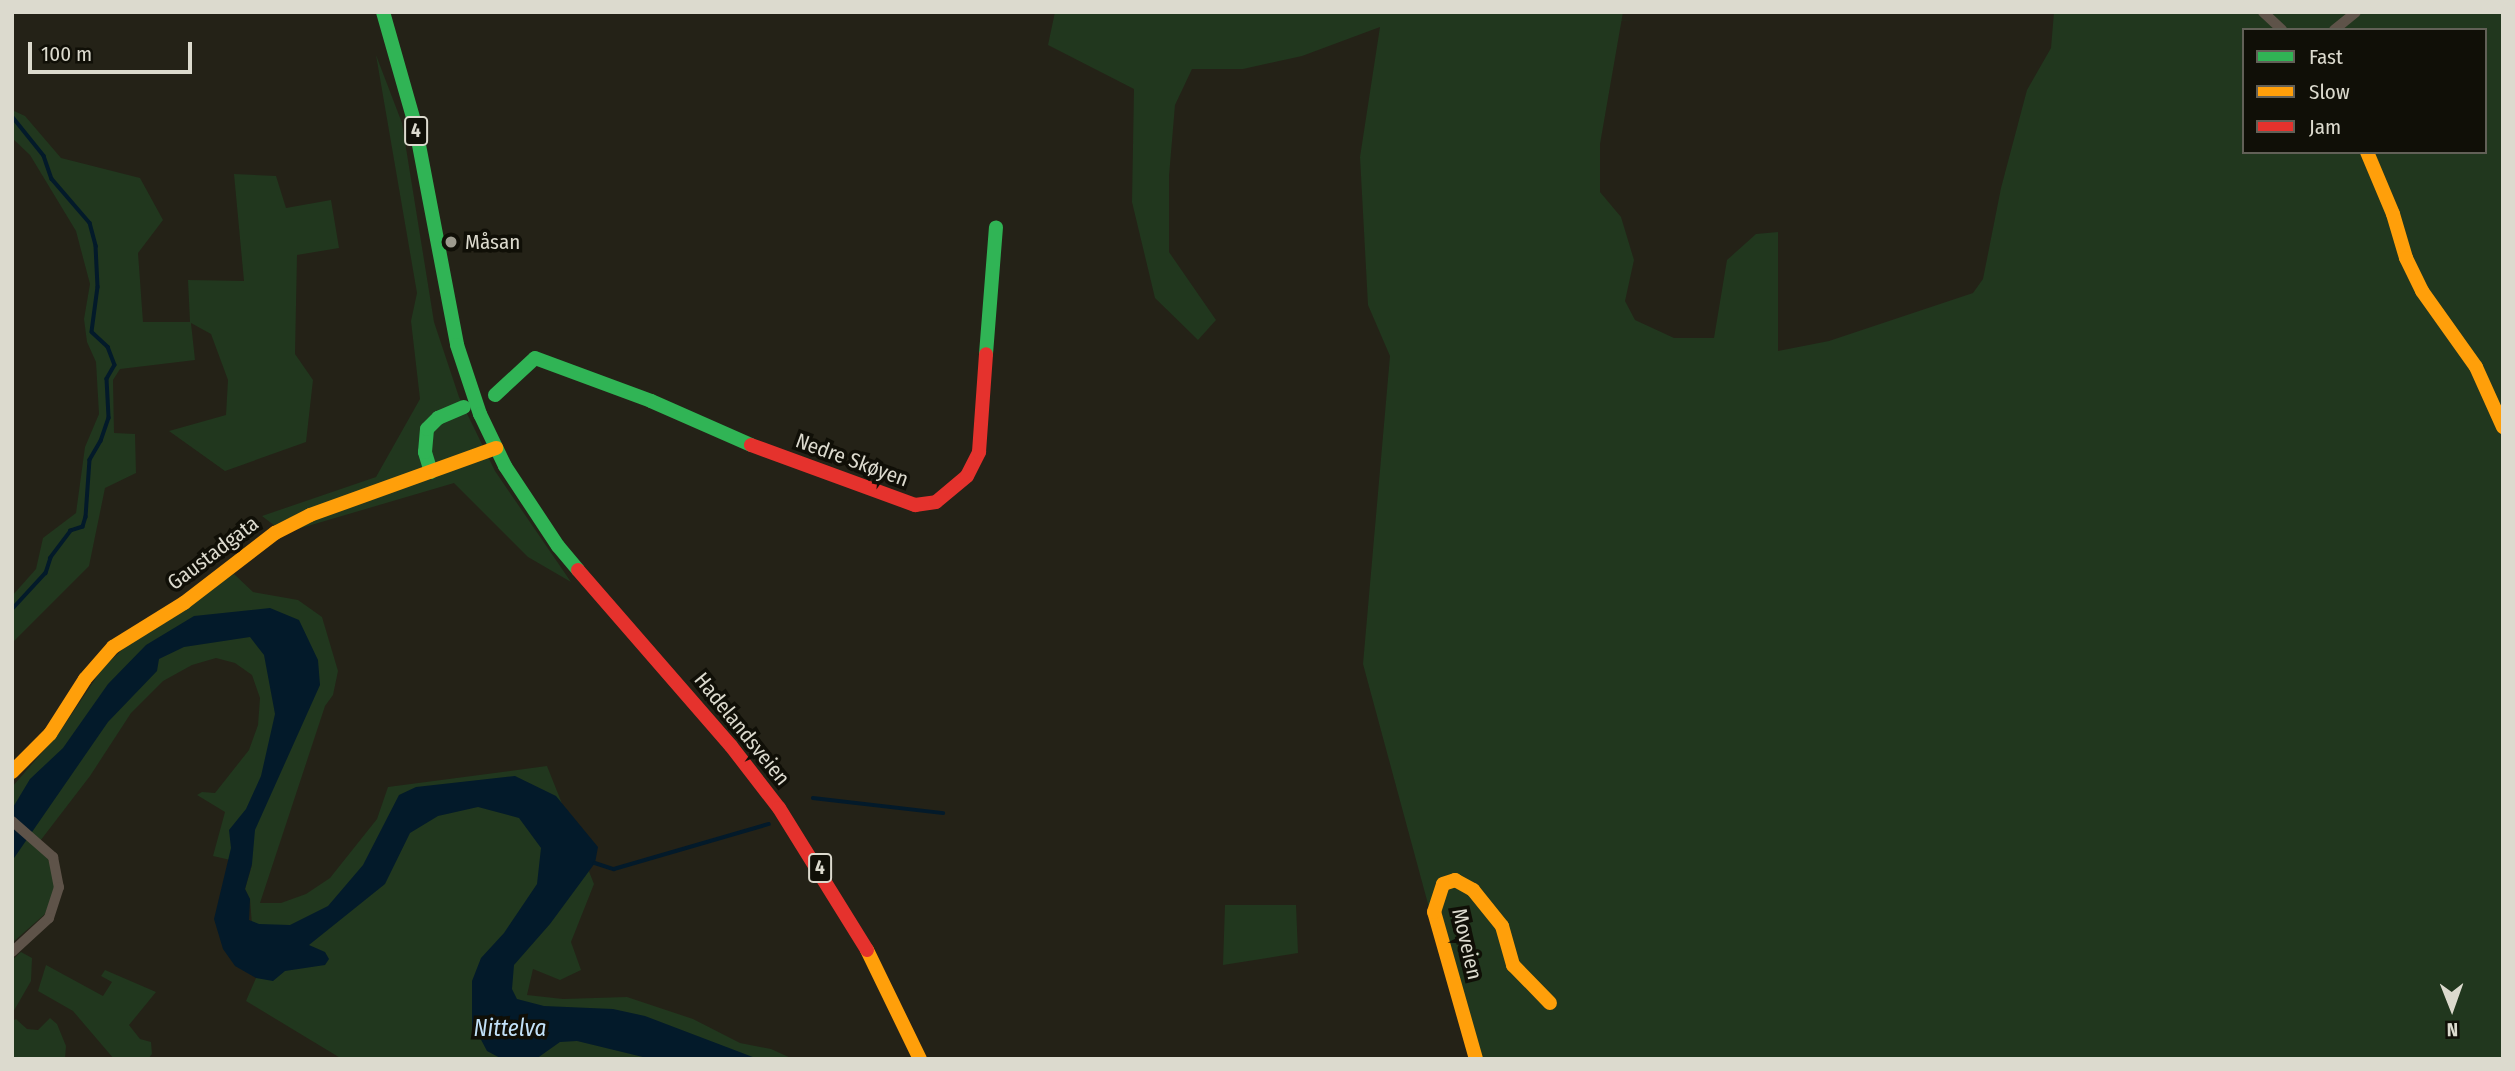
<!DOCTYPE html>
<html>
<head>
<meta charset="utf-8">
<style>
  body { margin:0 }
  #map { position:relative; width:2515px; height:1071px; overflow:hidden; background:#242217; font-family:"Fira Sans Condensed",sans-serif }
  div>[style] { position:absolute }
  .green>* { inset:0; background:#21371e }
  .water>* { inset:0; background:#031a2a }
  .stream>* { height:3.5px; margin:-1.75px; padding:0 1.75px; transform-origin:1.75px; border-radius:1.75px; background:#031a2a }
  .street>* { height:10px; margin:-5px; padding:0 5px; transform-origin:5px; border-radius:5px; background:#5e5349 }
  .fast>* { height:14px; margin:-7px; padding:0 7px; transform-origin:7px; border-radius:7px; background:#30b455 }
  .slow>* { height:14px; margin:-7px; padding:0 7px; transform-origin:7px; border-radius:7px; background:#ff9f0a }
  .jam>* { height:14px; margin:-7px; padding:0 7px; transform-origin:7px; border-radius:7px; background:#e5322d }
  .dots>* { width:19px; height:19px; translate:-50% -50%; box-sizing:border-box; border:4px solid #100f07; border-radius:50% }
  span { translate:-50% -50%; white-space:nowrap; text-align:center; line-height:1.15; -webkit-text-stroke:7px #100f07; paint-order:stroke }
  .shield-label span { padding:2px 5px; background:#100f07; border:2px solid; border-radius:5px; -webkit-text-stroke-width:0 }
  .shield-label { font-size:19px; color:#dcdace; font-weight:700 }
  .poi-label { font-size:21px; color:#dcdace }
  .left { translate:0 -50%; text-align:left }
  .street-label { font-size:21px; color:#dcdace }
  .water-label { font-size:23px; color:#c2e1f8; font-style:italic }
  .frame { position:absolute; inset:0; border:14px solid #dcdace; pointer-events:none }
  .legend { position:absolute; left:2242px; top:28px; width:245px; height:126px; box-sizing:border-box; background:#100f07; border:2px solid #626057; margin:0; padding:9px 12px; list-style:none; font-size:21px; color:#dcdace }
  .legend li { display:flex; align-items:center; gap:14px; height:35px }
  .legend b { width:35px; border:2px solid #626057 }
  .north { position:absolute; left:2417px; top:973px; width:70px; height:70px; -webkit-text-stroke:5px #100f07; paint-order:stroke; rotate:179deg; font-size:19px; font-weight:700; line-height:28px; text-align:center; color:#dcdace }
  .north::after { content:''; display:block; margin:auto; width:24px; height:32px; background:#dcdace; clip-path:polygon(50% 0,100% 100%,50% 72%,0 100%) }
  .scale { position:absolute; left:28px; top:42px; width:164px; height:32px; box-sizing:border-box; border:4px solid #dcdace; border-top:0; padding-left:9px; font-size:21px; line-height:24px; white-space:nowrap; color:#dcdace; -webkit-text-stroke:5px #100f07; paint-order:stroke }
</style>
</head>
<body>
<div id="map">
  <div class="green">
    <i style="clip-path:polygon(evenodd,1055px 12px,1623px 12px,1600px 144px,1600px 192px,1621px 217px,1634px 260px,1625px 301px,1635px 320px,1674px 338px,1714px 338px,1727px 260px,1756px 234px,1778px 232px,1778px 351px,1829px 341px,1973px 293px,1983px 279px,2001px 188px,2027px 90px,2051px 48px,2054px 12px,2503px 12px,2503px 1059px,1470px 1059px,1363px 664px,1390px 356px,1368px 305px,1360px 157px,1380px 27px,1302px 56px,1243px 69px,1192px 69px,1175px 105px,1169px 176px,1169px 252px,1216px 320px,1198px 340px,1155px 298px,1132px 202px,1134px 89px,1048px 45px,1055px 12px,2244px 30px,2485px 30px,2485px 152px,2244px 152px,2244px 30px)"></i>
    <i style="clip-path:polygon(376px 55px,402px 123px,434px 322px,459px 397px,495px 471px,571px 582px,528px 557px,454px 483px,284px 533px,262px 516px,376px 477px,420px 399px,411px 321px,417px 293px)"></i>
    <i style="clip-path:polygon(12px 110px,25px 116px,61px 158px,140px 178px,163px 220px,138px 253px,143px 322px,190px 322px,188px 280px,244px 281px,234px 174px,276px 176px,286px 208px,331px 200px,339px 248px,297px 255px,295px 354px,313px 380px,306px 442px,225px 471px,169px 431px,226px 415px,228px 380px,211px 334px,191px 323px,195px 360px,120px 369px,113px 380px,114px 433px,135px 434px,136px 473px,105px 488px,89px 566px,12px 643px,12px 596px,36px 569px,43px 538px,76px 513px,85px 447px,99px 414px,96px 362px,87px 342px,84px 319px,90px 284px,76px 231px,30px 155px,12px 138px)"></i>
    <i style="clip-path:polygon(234px 574px,253px 592px,298px 600px,322px 617px,338px 671px,333px 695px,325px 706px,260px 903px,281px 903px,306px 894px,330px 878px,377px 819px,388px 787px,547px 766px,594px 884px,571px 942px,581px 970px,560px 980px,533px 969px,527px 995px,563px 999px,627px 997px,693px 1019px,740px 1043px,771px 1049px,793px 1059px,342px 1059px,246px 1001px,256px 978px,250px 899px,245px 889px,252px 865px,213px 856px,225px 812px,197px 795px,202px 792px,215px 793px,249px 750px,258px 725px,260px 698px,252px 675px,235px 663px,216px 658px,192px 665px,163px 681px,131px 713px,90px 776px,37px 845px,45px 853px,54px 872px,54px 891px,45px 914px,12px 943px,12px 787px,59px 733px,102px 669px,132px 640px)"></i>
    <i style="clip-path:polygon(1225px 905px,1296px 905px,1298px 953px,1223px 965px)"></i>
    <i style="clip-path:polygon(21px 952px,32px 958px,31px 981px,12px 1014px,12px 960px)"></i>
    <i style="clip-path:polygon(46px 965px,103px 996px,112px 982px,101px 976px,105px 970px,156px 992px,129px 1025px,140px 1039px,151px 1042px,152px 1054px,148px 1059px,114px 1059px,73px 1011px,38px 991px)"></i>
    <i style="clip-path:polygon(50px 1018px,57px 1024px,66px 1046px,65px 1059px,12px 1059px,12px 1021px,16px 1019px,27px 1029px,38px 1030px)"></i>
  </div>
  <div class="water">
    <i style="clip-path:polygon(270px 608px,299px 620px,318px 660px,320px 685px,255px 830px,252px 864px,245px 889px,250px 899px,249px 920px,259px 924px,290px 925px,328px 906px,363px 865px,399px 795px,416px 787px,515px 776px,556px 796px,598px 847px,595px 863px,550px 924px,514px 965px,512px 989px,517px 999px,544px 1006px,613px 1009px,645px 1016px,758px 1059px,651px 1059px,577px 1041px,560px 1042px,536px 1059px,502px 1059px,487px 1051px,478px 1034px,472px 1030px,472px 981px,481px 958px,504px 933px,537px 884px,541px 848px,519px 818px,478px 807px,438px 816px,410px 833px,385px 884px,309px 945px,325px 952px,329px 959px,325px 965px,285px 971px,273px 981px,256px 978px,235px 966px,223px 949px,214px 919px,231px 848px,229px 830px,246px 809px,261px 776px,275px 714px,264px 655px,250px 637px,184px 647px,159px 659px,157px 671px,108px 722px,12px 861px,12px 809px,30px 779px,63px 748px,108px 684px,146px 645px,194px 616px)"></i>
  </div>
  <div class="stream">
    <i style="left:12px;top:116px;width:51px;rotate:51.3deg"></i>
    <i style="left:44px;top:156px;width:24px;rotate:71deg"></i>
    <i style="left:52px;top:179px;width:58px;rotate:49.2deg"></i>
    <i style="left:90px;top:223px;width:24px;rotate:75deg"></i>
    <i style="left:96px;top:246px;width:41px;rotate:87.2deg"></i>
    <i style="left:98px;top:287px;width:45px;rotate:97.6deg"></i>
    <i style="left:92px;top:332px;width:22px;rotate:43deg"></i>
    <i style="left:108px;top:347px;width:19px;rotate:69deg"></i>
    <i style="left:115px;top:365px;width:16px;rotate:120deg"></i>
    <i style="left:107px;top:379px;width:39px;rotate:87deg"></i>
    <i style="left:109px;top:418px;width:24px;rotate:109deg"></i>
    <i style="left:101px;top:441px;width:22px;rotate:120deg"></i>
    <i style="left:90px;top:460px;width:57px;rotate:94deg"></i>
    <i style="left:86px;top:517px;width:10px;rotate:107deg"></i>
    <i style="left:83px;top:527px;width:13px;rotate:162deg"></i>
    <i style="left:71px;top:531px;width:34px;rotate:127deg"></i>
    <i style="left:51px;top:558px;width:16px;rotate:108deg"></i>
    <i style="left:46px;top:573px;width:50px;rotate:132.6deg"></i>
    <i style="left:813px;top:798px;width:131px;rotate:6.6deg"></i>
    <i style="left:595px;top:863px;width:20px;rotate:18deg"></i>
    <i style="left:614px;top:869px;width:161px;rotate:-16.2deg"></i>
  </div>
  <div class="street">
    <i style="left:2263px;top:12px;width:26px;rotate:43deg"></i>
    <i style="left:2334px;top:30px;width:28px;rotate:-39deg"></i>
    <i style="left:12px;top:821px;width:55px;rotate:41.3deg"></i>
    <i style="left:53px;top:857px;width:31px;rotate:79deg"></i>
    <i style="left:59px;top:887px;width:33px;rotate:108deg"></i>
    <i style="left:49px;top:918px;width:50px;rotate:137.4deg"></i>
  </div>
  <div class="fast">
    <i style="left:383px;top:12px;width:116px;rotate:74.1deg"></i>
    <i style="left:415px;top:124px;width:225px;rotate:79.2deg"></i>
    <i style="left:457px;top:345px;width:73px;rotate:71.6deg"></i>
    <i style="left:480px;top:414px;width:58px;rotate:64.3deg"></i>
    <i style="left:505px;top:466px;width:96px;rotate:56.5deg"></i>
    <i style="left:558px;top:546px;width:31px;rotate:50deg"></i>
    <i style="left:986px;top:354px;width:127px;rotate:-85.5deg"></i>
    <i style="left:495px;top:395px;width:54px;rotate:-42.8deg"></i>
    <i style="left:535px;top:358px;width:124px;rotate:20.3deg"></i>
    <i style="left:651px;top:401px;width:109px;rotate:23.7deg"></i>
    <i style="left:431px;top:472px;width:21px;rotate:-107deg"></i>
    <i style="left:425px;top:452px;width:23px;rotate:-85deg"></i>
    <i style="left:427px;top:429px;width:16px;rotate:-45deg"></i>
    <i style="left:438px;top:418px;width:28px;rotate:-23deg"></i>
  </div>
  <div class="slow">
    <i style="left:2367px;top:152px;width:67px;rotate:67.2deg"></i>
    <i style="left:2393px;top:214px;width:46px;rotate:73.5deg"></i>
    <i style="left:2406px;top:258px;width:37px;rotate:64deg"></i>
    <i style="left:2422px;top:291px;width:93px;rotate:54.6deg"></i>
    <i style="left:2476px;top:367px;width:66px;rotate:65.8deg"></i>
    <i style="left:12px;top:772px;width:54px;rotate:-45deg"></i>
    <i style="left:50px;top:734px;width:65px;rotate:-57.5deg"></i>
    <i style="left:85px;top:679px;width:43px;rotate:-48.8deg"></i>
    <i style="left:113px;top:647px;width:84px;rotate:-31.8deg"></i>
    <i style="left:184px;top:603px;width:115px;rotate:-37.6deg"></i>
    <i style="left:275px;top:533px;width:39px;rotate:-27deg"></i>
    <i style="left:310px;top:515px;width:198px;rotate:-19.8deg"></i>
    <i style="left:867px;top:950px;width:121px;rotate:64.1deg"></i>
    <i style="left:1476px;top:1059px;width:153px;rotate:-105.9deg"></i>
    <i style="left:1434px;top:912px;width:29px;rotate:-72deg"></i>
    <i style="left:1443px;top:884px;width:13px;rotate:-18deg"></i>
    <i style="left:1455px;top:880px;width:21px;rotate:29deg"></i>
    <i style="left:1473px;top:890px;width:46px;rotate:51.1deg"></i>
    <i style="left:1502px;top:926px;width:41px;rotate:74.2deg"></i>
    <i style="left:1513px;top:965px;width:53px;rotate:45.8deg"></i>
  </div>
  <div class="jam">
    <i style="left:751px;top:445px;width:175px;rotate:20.1deg"></i>
    <i style="left:915px;top:505px;width:21px;rotate:-8deg"></i>
    <i style="left:936px;top:502px;width:40px;rotate:-40deg"></i>
    <i style="left:967px;top:476px;width:27px;rotate:-63deg"></i>
    <i style="left:979px;top:452px;width:98px;rotate:-85.9deg"></i>
    <i style="left:578px;top:570px;width:233px;rotate:49deg"></i>
    <i style="left:731px;top:746px;width:78px;rotate:52.3deg"></i>
    <i style="left:779px;top:808px;width:167px;rotate:58.2deg"></i>
  </div>
  <div class="dots">
    <i style="left:451px;top:242px;background:#9c9a8e"></i>
  </div>
  <div class="shield-label">
    <span style="left:416px;top:131px">4</span>
    <span style="left:820px;top:868px">4</span>
  </div>
  <div class="poi-label">
    <span class="left" style="left:465px;top:242px">Måsan</span>
  </div>
  <div class="street-label">
    <span style="left:852px;top:460px;rotate:20deg">Nedre Skøyen</span>
    <span style="left:213px;top:553px;rotate:-37deg">Gaustadgata</span>
    <span style="left:742px;top:729px;rotate:51deg">Hadelandsveien</span>
    <span style="left:1467px;top:944px;rotate:77deg">Moveien</span>
  </div>
  <div class="water-label">
    <span style="left:510px;top:1028px">Nittelva</span>
  </div>
  <div class="frame"></div>
  <ul class="legend">
  <li><b style="height:9px;background:#30b455"></b>Fast</li>
  <li><b style="height:9px;background:#ff9f0a"></b>Slow</li>
  <li><b style="height:9px;background:#e5322d"></b>Jam</li>
  </ul>
  <div class="north">N</div>
  <div class="scale">100 m</div>
</div>
</body>
</html>
